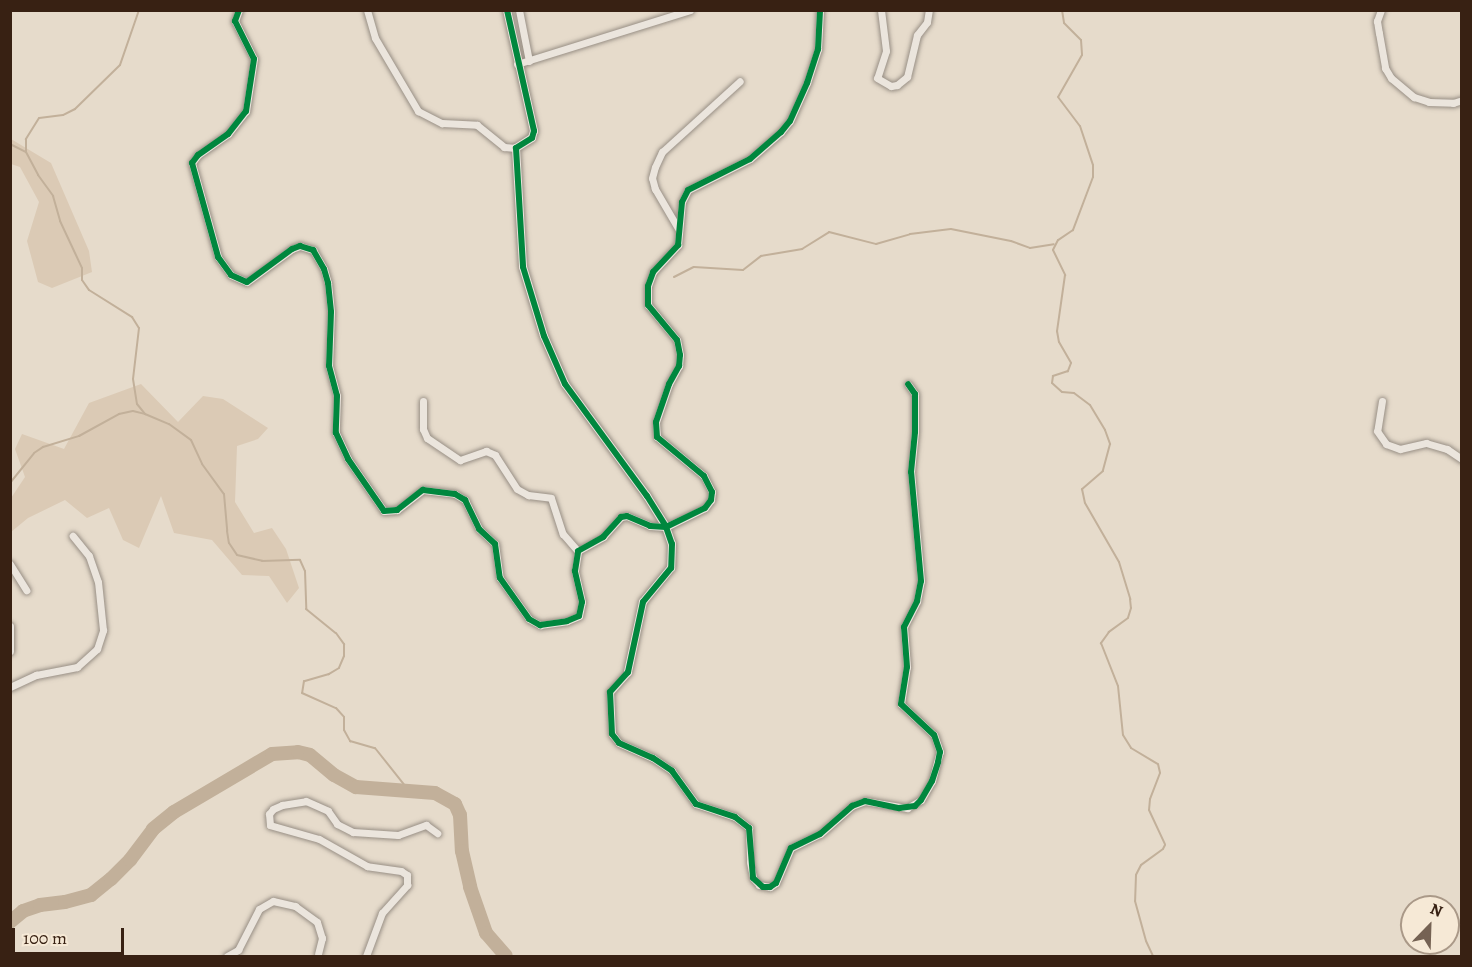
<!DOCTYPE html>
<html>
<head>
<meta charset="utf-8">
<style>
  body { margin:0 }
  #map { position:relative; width:1472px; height:967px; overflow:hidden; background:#e6dbcb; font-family:Alegreya,serif }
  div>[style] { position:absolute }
  .green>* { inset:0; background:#dbcab5 }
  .stream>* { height:2px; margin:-1px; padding:0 1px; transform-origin:1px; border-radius:1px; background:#c2b09a }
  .river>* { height:14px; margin:-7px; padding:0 7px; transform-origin:7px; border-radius:7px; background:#c2b09a }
  .roads { filter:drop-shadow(0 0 2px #988f85) drop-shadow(0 0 2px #988f85) }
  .minor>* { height:7px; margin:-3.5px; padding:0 3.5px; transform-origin:3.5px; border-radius:3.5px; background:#ebe5dd }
  .tertiary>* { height:8px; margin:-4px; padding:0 4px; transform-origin:4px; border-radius:4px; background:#ebe5dd }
  .cycleway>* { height:6px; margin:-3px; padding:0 3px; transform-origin:3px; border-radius:3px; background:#00873e }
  span { translate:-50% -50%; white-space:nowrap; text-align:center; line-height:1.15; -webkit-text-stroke:6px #f6e9d6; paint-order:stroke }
  .frame { position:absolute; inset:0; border:12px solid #382113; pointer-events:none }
  .north { position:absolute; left:1400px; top:895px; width:60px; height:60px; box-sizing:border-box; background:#f6e9d6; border:2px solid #a98; border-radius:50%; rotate:23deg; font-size:16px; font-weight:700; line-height:24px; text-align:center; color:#382113 }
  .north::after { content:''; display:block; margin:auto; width:21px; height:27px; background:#756253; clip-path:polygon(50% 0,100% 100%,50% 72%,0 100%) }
  .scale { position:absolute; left:12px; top:928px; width:112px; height:27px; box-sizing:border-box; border:3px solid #382113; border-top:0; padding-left:8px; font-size:18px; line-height:21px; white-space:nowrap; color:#382113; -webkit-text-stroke:4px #f6e9d6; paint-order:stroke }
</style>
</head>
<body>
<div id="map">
  <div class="green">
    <i style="clip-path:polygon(11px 139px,51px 163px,89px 251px,92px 272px,52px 288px,38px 282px,27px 241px,39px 202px,20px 167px,11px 164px)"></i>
    <i style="clip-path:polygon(141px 384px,178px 422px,203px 396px,223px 399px,268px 428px,258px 439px,237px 446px,235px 502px,254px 533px,272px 528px,286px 549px,299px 588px,287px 603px,269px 576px,242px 575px,212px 540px,174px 533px,161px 496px,139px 548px,123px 540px,109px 508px,87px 518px,65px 500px,28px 518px,11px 532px,11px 498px,25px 477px,15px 449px,22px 434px,64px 449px,89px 403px)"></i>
  </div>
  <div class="stream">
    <i style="left:139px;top:10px;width:58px;rotate:109.1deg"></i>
    <i style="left:120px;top:65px;width:63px;rotate:135.6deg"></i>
    <i style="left:75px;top:109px;width:13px;rotate:153deg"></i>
    <i style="left:63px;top:115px;width:24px;rotate:173deg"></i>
    <i style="left:39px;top:118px;width:25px;rotate:122deg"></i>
    <i style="left:26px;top:139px;width:13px;rotate:90deg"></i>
    <i style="left:26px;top:152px;width:26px;rotate:62deg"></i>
    <i style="left:38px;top:175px;width:26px;rotate:54deg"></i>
    <i style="left:53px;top:196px;width:26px;rotate:74deg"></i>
    <i style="left:60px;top:221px;width:52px;rotate:64.9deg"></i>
    <i style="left:82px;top:268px;width:12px;rotate:90deg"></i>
    <i style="left:82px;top:280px;width:12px;rotate:55deg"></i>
    <i style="left:89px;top:290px;width:51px;rotate:32.1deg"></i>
    <i style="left:132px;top:317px;width:13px;rotate:58deg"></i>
    <i style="left:139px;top:328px;width:51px;rotate:96.7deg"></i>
    <i style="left:133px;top:379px;width:25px;rotate:81deg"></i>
    <i style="left:137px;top:404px;width:13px;rotate:51deg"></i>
    <i style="left:145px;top:414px;width:26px;rotate:23deg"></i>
    <i style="left:169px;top:424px;width:27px;rotate:36deg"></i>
    <i style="left:191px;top:440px;width:26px;rotate:65deg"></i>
    <i style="left:202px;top:464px;width:37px;rotate:54deg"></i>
    <i style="left:224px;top:494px;width:37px;rotate:85deg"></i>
    <i style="left:227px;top:531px;width:12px;rotate:81deg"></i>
    <i style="left:229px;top:543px;width:14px;rotate:56deg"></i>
    <i style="left:237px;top:555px;width:26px;rotate:13deg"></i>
    <i style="left:262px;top:561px;width:38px;rotate:-2deg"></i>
    <i style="left:300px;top:560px;width:12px;rotate:66deg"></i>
    <i style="left:305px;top:571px;width:38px;rotate:88deg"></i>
    <i style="left:306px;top:609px;width:38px;rotate:39deg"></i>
    <i style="left:336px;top:633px;width:14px;rotate:54deg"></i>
    <i style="left:344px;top:644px;width:12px;rotate:90deg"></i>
    <i style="left:344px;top:656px;width:13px;rotate:113deg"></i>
    <i style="left:339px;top:668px;width:12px;rotate:149deg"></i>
    <i style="left:329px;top:674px;width:26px;rotate:164deg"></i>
    <i style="left:304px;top:681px;width:12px;rotate:99deg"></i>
    <i style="left:302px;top:693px;width:37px;rotate:24deg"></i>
    <i style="left:336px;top:708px;width:12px;rotate:48deg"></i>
    <i style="left:344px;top:717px;width:13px;rotate:90deg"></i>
    <i style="left:344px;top:730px;width:13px;rotate:61deg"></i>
    <i style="left:350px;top:741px;width:26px;rotate:16deg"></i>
    <i style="left:375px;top:748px;width:56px;rotate:51.5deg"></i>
    <i style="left:1062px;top:10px;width:13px;rotate:81deg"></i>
    <i style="left:1064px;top:23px;width:24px;rotate:45deg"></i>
    <i style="left:1081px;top:40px;width:15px;rotate:86deg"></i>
    <i style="left:1082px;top:55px;width:48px;rotate:119.7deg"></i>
    <i style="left:1058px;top:97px;width:36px;rotate:53deg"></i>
    <i style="left:1080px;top:126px;width:41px;rotate:71.6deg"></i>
    <i style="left:1093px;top:165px;width:12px;rotate:90deg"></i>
    <i style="left:1093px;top:177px;width:57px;rotate:110.7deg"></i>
    <i style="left:1073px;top:230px;width:18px;rotate:146deg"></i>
    <i style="left:1058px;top:240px;width:11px;rotate:117deg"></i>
    <i style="left:1053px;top:250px;width:28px;rotate:64deg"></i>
    <i style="left:1065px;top:275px;width:57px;rotate:98.1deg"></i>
    <i style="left:1057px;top:331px;width:11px;rotate:80deg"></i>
    <i style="left:1059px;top:342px;width:24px;rotate:60deg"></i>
    <i style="left:1071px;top:363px;width:9px;rotate:111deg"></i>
    <i style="left:1068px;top:371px;width:16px;rotate:162deg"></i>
    <i style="left:1053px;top:376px;width:7px;rotate:98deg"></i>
    <i style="left:1052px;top:383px;width:13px;rotate:42deg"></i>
    <i style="left:1062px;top:392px;width:12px;rotate:5deg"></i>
    <i style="left:1074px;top:393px;width:20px;rotate:37deg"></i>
    <i style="left:1090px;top:405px;width:29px;rotate:59deg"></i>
    <i style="left:1105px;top:430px;width:15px;rotate:70deg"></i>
    <i style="left:1110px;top:444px;width:28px;rotate:105deg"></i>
    <i style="left:1103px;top:471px;width:28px;rotate:139deg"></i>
    <i style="left:1082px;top:489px;width:14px;rotate:78deg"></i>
    <i style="left:1085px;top:503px;width:68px;rotate:60deg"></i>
    <i style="left:1119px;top:562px;width:39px;rotate:73deg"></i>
    <i style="left:1130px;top:599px;width:9px;rotate:84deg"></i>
    <i style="left:1131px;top:608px;width:10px;rotate:107deg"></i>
    <i style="left:1128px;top:618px;width:24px;rotate:144deg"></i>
    <i style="left:1109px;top:632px;width:14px;rotate:126deg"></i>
    <i style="left:1101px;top:643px;width:46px;rotate:68.4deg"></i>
    <i style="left:1118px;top:686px;width:49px;rotate:84.2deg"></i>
    <i style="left:1123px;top:735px;width:15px;rotate:58deg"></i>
    <i style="left:1131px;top:748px;width:31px;rotate:31deg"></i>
    <i style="left:1158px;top:764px;width:9px;rotate:77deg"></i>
    <i style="left:1160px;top:773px;width:28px;rotate:111deg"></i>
    <i style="left:1150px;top:799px;width:11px;rotate:95deg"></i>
    <i style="left:1149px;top:810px;width:38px;rotate:65deg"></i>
    <i style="left:1165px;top:845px;width:4px;rotate:117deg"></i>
    <i style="left:1163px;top:849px;width:27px;rotate:144deg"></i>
    <i style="left:1141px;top:865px;width:11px;rotate:117deg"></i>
    <i style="left:1136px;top:875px;width:26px;rotate:92deg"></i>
    <i style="left:1135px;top:901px;width:41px;rotate:74.6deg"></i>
    <i style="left:1146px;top:941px;width:17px;rotate:65deg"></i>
    <i style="left:10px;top:144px;width:18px;rotate:27deg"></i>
    <i style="left:674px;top:277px;width:22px;rotate:-27deg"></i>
    <i style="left:694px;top:267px;width:49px;rotate:3.5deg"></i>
    <i style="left:743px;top:270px;width:23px;rotate:-38deg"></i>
    <i style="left:761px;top:256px;width:42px;rotate:-9.7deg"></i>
    <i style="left:802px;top:249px;width:32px;rotate:-32deg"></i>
    <i style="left:829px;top:232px;width:49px;rotate:14.3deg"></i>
    <i style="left:876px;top:244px;width:35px;rotate:-16deg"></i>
    <i style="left:910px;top:234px;width:41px;rotate:-7deg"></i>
    <i style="left:951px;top:229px;width:61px;rotate:11.3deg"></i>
    <i style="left:1011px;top:241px;width:20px;rotate:20deg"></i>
    <i style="left:1030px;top:248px;width:24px;rotate:-9deg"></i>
    <i style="left:10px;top:483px;width:38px;rotate:-51deg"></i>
    <i style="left:34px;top:453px;width:11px;rotate:-34deg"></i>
    <i style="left:43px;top:447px;width:38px;rotate:-17deg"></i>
    <i style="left:79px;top:436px;width:46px;rotate:-28.8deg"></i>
    <i style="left:119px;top:414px;width:14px;rotate:-12deg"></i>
    <i style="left:133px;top:411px;width:12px;rotate:14deg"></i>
  </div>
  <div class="river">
    <i style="left:10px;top:922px;width:17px;rotate:-40deg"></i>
    <i style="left:23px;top:911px;width:18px;rotate:-19deg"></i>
    <i style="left:40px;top:905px;width:25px;rotate:-7deg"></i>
    <i style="left:65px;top:902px;width:27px;rotate:-15deg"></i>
    <i style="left:91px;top:895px;width:26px;rotate:-39deg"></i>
    <i style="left:111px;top:879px;width:27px;rotate:-45deg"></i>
    <i style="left:130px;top:860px;width:39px;rotate:-53deg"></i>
    <i style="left:153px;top:829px;width:27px;rotate:-39deg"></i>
    <i style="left:174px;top:812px;width:114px;rotate:-30.6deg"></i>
    <i style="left:272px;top:754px;width:26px;rotate:-4deg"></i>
    <i style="left:298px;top:752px;width:12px;rotate:14deg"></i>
    <i style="left:310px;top:755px;width:31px;rotate:40deg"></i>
    <i style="left:334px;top:775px;width:25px;rotate:29deg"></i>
    <i style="left:356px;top:787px;width:79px;rotate:4.3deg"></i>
    <i style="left:435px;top:793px;width:23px;rotate:29deg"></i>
    <i style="left:455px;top:804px;width:12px;rotate:66deg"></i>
    <i style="left:460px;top:815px;width:36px;rotate:87deg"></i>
    <i style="left:462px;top:851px;width:37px;rotate:77deg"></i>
    <i style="left:470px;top:887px;width:49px;rotate:70.8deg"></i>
    <i style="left:486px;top:933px;width:30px;rotate:49deg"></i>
  </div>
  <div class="roads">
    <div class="minor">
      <i style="left:239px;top:10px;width:12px;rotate:110deg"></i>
      <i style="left:235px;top:21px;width:42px;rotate:63.4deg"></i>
      <i style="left:254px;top:59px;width:53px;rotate:98.7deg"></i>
      <i style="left:246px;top:111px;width:29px;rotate:128deg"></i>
      <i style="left:228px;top:134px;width:37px;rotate:145deg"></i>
      <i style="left:198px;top:155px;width:10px;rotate:127deg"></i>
      <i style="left:192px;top:163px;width:98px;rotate:74.5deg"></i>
      <i style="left:218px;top:257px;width:22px;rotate:54deg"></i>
      <i style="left:231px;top:275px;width:17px;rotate:24deg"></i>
      <i style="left:247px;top:282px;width:56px;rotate:-36.3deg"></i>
      <i style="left:292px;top:249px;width:9px;rotate:-21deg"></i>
      <i style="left:300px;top:246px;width:14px;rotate:17deg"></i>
      <i style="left:313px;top:250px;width:22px;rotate:60deg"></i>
      <i style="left:324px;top:269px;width:15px;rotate:74deg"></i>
      <i style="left:328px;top:283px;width:29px;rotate:84deg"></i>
      <i style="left:331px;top:312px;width:54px;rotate:92.1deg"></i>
      <i style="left:329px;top:366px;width:31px;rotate:75deg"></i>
      <i style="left:337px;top:396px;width:37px;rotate:92deg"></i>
      <i style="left:336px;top:433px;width:29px;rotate:65deg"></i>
      <i style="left:348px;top:459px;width:63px;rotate:55.3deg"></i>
      <i style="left:384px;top:511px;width:13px;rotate:-4deg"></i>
      <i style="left:397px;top:510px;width:33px;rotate:-38deg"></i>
      <i style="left:423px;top:490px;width:32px;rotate:7deg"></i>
      <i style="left:455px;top:494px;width:12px;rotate:31deg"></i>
      <i style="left:465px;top:500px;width:32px;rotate:64deg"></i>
      <i style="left:479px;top:529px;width:22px;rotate:43deg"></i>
      <i style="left:495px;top:544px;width:34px;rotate:82deg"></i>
      <i style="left:500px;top:578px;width:50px;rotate:54.7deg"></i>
      <i style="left:529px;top:619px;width:13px;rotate:29deg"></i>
      <i style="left:540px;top:625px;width:27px;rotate:-8deg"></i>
      <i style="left:567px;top:621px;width:13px;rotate:-23deg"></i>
      <i style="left:579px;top:616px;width:14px;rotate:-78deg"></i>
      <i style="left:582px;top:602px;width:32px;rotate:-103deg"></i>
      <i style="left:575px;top:571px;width:20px;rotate:-81deg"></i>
      <i style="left:578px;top:551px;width:29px;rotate:-29deg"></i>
      <i style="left:603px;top:537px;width:27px;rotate:-48deg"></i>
      <i style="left:621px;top:517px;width:6px;rotate:-9deg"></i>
      <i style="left:627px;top:516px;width:25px;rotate:23deg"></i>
      <i style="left:650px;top:526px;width:16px;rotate:4deg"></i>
      <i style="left:666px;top:527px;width:43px;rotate:-26deg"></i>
      <i style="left:705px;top:508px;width:10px;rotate:-53deg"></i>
      <i style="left:711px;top:500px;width:8px;rotate:-83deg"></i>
      <i style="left:712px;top:492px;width:18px;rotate:-117deg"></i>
      <i style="left:704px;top:476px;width:61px;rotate:-140.3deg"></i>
      <i style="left:657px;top:437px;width:15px;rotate:-94deg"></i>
      <i style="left:656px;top:422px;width:40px;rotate:-71.1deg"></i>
      <i style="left:669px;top:384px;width:21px;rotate:-61deg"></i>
      <i style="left:679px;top:366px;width:11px;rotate:-85deg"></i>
      <i style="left:680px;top:355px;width:15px;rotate:-101deg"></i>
      <i style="left:677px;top:340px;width:45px;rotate:-129.6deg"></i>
      <i style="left:648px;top:305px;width:19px;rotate:-90deg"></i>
      <i style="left:648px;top:286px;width:15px;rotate:-70deg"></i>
      <i style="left:653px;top:272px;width:37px;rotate:-47deg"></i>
      <i style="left:678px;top:245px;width:43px;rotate:-84.7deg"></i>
      <i style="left:682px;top:202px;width:13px;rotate:-63deg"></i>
      <i style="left:688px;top:190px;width:69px;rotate:-26.6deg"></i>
      <i style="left:750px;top:159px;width:41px;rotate:-41.1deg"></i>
      <i style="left:781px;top:132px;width:14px;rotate:-51deg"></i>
      <i style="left:790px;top:121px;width:42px;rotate:-65.9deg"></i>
      <i style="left:807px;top:83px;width:36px;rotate:-72deg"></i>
      <i style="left:818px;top:49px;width:39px;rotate:-87deg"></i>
      <i style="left:367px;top:10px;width:29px;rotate:74deg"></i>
      <i style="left:375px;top:38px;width:85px;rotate:59.5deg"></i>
      <i style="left:418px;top:111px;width:27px;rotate:27deg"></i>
      <i style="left:442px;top:123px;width:35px;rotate:3deg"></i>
      <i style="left:477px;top:125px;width:35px;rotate:39deg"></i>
      <i style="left:504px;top:147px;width:12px;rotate:5deg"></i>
      <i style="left:519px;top:10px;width:52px;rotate:78.9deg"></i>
      <i style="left:881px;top:10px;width:41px;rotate:83deg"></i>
      <i style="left:886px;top:51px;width:28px;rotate:108deg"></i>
      <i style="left:877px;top:78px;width:16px;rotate:30deg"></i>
      <i style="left:891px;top:86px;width:6px;rotate:-9deg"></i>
      <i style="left:897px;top:85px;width:13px;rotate:-39deg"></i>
      <i style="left:907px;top:77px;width:43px;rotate:-76.6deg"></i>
      <i style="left:917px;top:35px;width:16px;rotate:-52deg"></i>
      <i style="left:927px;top:22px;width:12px;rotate:-81deg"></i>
      <i style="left:1381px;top:10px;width:12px;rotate:110deg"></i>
      <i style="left:1377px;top:21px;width:12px;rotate:81deg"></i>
      <i style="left:1379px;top:33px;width:36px;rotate:80deg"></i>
      <i style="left:1385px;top:68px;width:12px;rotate:59deg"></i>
      <i style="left:1391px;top:78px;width:30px;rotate:40deg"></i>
      <i style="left:1414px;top:97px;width:16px;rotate:18deg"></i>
      <i style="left:1429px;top:102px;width:24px;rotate:2deg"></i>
      <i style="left:1453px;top:103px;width:9px;rotate:-18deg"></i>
      <i style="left:517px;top:64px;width:181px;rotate:-17.3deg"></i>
      <i style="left:679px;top:230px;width:48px;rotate:-120.3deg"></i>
      <i style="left:655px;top:189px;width:11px;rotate:-105deg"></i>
      <i style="left:652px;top:178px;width:11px;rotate:-75deg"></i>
      <i style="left:655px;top:167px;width:17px;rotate:-65deg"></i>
      <i style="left:662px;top:152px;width:105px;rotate:-42.3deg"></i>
      <i style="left:423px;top:401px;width:28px;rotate:90deg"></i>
      <i style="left:423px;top:429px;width:10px;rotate:66deg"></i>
      <i style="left:427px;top:438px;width:40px;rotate:34deg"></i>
      <i style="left:460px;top:460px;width:28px;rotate:-19deg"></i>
      <i style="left:486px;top:451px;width:10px;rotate:24deg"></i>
      <i style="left:495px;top:455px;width:40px;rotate:57.1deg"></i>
      <i style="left:517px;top:489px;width:13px;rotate:29deg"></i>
      <i style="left:528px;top:495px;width:23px;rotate:7deg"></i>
      <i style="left:551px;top:498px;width:38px;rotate:72deg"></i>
      <i style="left:563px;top:534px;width:23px;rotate:49deg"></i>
      <i style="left:1382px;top:401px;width:30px;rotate:99deg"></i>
      <i style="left:1377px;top:431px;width:16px;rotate:55deg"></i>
      <i style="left:1386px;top:444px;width:15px;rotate:20deg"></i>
      <i style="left:1400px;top:449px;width:27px;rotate:-13deg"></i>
      <i style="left:1426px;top:443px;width:22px;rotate:16deg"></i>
      <i style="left:1447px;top:449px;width:18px;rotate:34deg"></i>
      <i style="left:10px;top:564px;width:31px;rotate:58deg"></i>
      <i style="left:10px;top:626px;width:25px;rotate:90deg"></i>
      <i style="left:628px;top:672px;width:27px;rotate:132deg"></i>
      <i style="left:610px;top:692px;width:42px;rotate:87.3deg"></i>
      <i style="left:612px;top:734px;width:11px;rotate:52deg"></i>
      <i style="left:619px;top:743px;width:37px;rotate:24deg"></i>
      <i style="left:653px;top:758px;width:23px;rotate:34deg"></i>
      <i style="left:672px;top:771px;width:41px;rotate:54deg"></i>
      <i style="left:696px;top:804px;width:41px;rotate:18.4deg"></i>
      <i style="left:735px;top:817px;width:18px;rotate:38deg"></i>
      <i style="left:749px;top:828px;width:34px;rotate:88deg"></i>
      <i style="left:750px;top:862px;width:16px;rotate:79deg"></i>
      <i style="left:753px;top:878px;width:9px;rotate:49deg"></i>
      <i style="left:759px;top:885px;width:11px;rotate:10deg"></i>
      <i style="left:770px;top:887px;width:7px;rotate:-34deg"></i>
      <i style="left:776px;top:883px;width:38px;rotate:-67deg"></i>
      <i style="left:791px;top:848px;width:32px;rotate:-26deg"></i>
      <i style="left:820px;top:834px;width:43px;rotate:-41.2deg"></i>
      <i style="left:852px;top:806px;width:14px;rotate:-21deg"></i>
      <i style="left:865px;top:801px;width:43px;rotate:9.5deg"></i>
      <i style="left:907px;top:808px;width:16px;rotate:-30deg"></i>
      <i style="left:921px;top:800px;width:22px;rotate:-60deg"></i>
      <i style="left:932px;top:781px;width:30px;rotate:-75deg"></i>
      <i style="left:940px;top:752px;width:18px;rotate:-109deg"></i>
      <i style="left:934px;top:735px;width:45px;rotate:-136.8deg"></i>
      <i style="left:901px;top:704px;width:37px;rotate:-81deg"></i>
      <i style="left:907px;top:667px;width:40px;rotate:-94.3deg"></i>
      <i style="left:904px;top:627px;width:29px;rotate:-63deg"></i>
      <i style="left:917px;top:601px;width:20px;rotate:-79deg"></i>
      <i style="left:921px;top:581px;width:109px;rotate:-95.2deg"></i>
      <i style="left:911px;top:472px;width:40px;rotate:-84.3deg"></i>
      <i style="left:915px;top:432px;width:38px;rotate:-90deg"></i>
      <i style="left:915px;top:394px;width:12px;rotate:-125deg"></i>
      <i style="left:10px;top:687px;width:29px;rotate:-25deg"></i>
      <i style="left:36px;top:675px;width:42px;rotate:-11deg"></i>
      <i style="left:77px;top:667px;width:27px;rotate:-42deg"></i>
      <i style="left:97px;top:649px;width:20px;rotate:-72deg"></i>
      <i style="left:103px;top:630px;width:48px;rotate:-95.9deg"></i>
      <i style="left:98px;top:582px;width:28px;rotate:-109deg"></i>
      <i style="left:89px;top:556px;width:26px;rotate:-129deg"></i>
      <i style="left:227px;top:956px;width:13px;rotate:-29deg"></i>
      <i style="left:238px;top:950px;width:46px;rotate:-62.9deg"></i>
      <i style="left:259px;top:909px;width:16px;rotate:-30deg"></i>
      <i style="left:273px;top:901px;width:23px;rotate:13deg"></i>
      <i style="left:295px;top:906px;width:27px;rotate:36deg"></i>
      <i style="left:317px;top:922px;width:17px;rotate:73deg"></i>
      <i style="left:322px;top:938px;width:16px;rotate:104deg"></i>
      <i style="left:366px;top:956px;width:46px;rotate:-69.6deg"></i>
      <i style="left:382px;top:913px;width:38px;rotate:-48deg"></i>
      <i style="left:407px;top:885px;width:10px;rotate:-90deg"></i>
      <i style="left:407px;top:875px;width:7px;rotate:-146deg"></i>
      <i style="left:401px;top:871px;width:34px;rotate:-172deg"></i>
      <i style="left:367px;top:866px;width:55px;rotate:-150.6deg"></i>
      <i style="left:319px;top:839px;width:51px;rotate:-164.1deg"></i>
      <i style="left:270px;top:825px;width:11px;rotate:-95deg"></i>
      <i style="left:269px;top:814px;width:6px;rotate:-51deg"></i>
      <i style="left:273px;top:809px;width:10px;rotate:-24deg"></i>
      <i style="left:282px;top:805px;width:24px;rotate:-9deg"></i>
      <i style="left:306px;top:801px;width:24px;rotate:24deg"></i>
      <i style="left:328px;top:811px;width:16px;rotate:55deg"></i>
      <i style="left:337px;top:824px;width:18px;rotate:27deg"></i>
      <i style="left:353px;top:832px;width:45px;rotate:3.8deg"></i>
      <i style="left:398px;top:835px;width:30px;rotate:-20deg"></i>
      <i style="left:426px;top:825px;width:14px;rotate:36deg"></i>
    </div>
    <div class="tertiary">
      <i style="left:507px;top:10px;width:124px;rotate:77.4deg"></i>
      <i style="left:534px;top:131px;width:7px;rotate:106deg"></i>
      <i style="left:532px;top:138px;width:19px;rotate:148deg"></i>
      <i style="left:516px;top:148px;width:119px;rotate:86.6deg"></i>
      <i style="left:523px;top:267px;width:72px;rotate:73.1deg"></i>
      <i style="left:544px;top:336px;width:52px;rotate:66.4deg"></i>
      <i style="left:565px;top:384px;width:139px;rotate:53.8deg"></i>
      <i style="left:647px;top:496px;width:36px;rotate:58deg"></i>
      <i style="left:666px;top:527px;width:18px;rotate:71deg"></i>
      <i style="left:672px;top:544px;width:24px;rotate:92deg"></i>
      <i style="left:671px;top:568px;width:44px;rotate:129.5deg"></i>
      <i style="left:643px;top:602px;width:72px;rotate:102.1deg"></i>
    </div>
  </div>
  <div class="cycleway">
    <i style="left:239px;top:10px;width:12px;rotate:110deg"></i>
    <i style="left:235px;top:21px;width:42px;rotate:63.4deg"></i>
    <i style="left:254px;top:59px;width:53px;rotate:98.7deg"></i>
    <i style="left:246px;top:111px;width:29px;rotate:128deg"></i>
    <i style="left:228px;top:134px;width:37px;rotate:145deg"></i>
    <i style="left:198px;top:155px;width:10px;rotate:127deg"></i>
    <i style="left:192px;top:163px;width:98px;rotate:74.5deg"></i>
    <i style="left:218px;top:257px;width:22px;rotate:54deg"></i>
    <i style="left:231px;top:275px;width:17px;rotate:24deg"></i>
    <i style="left:247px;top:282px;width:56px;rotate:-36.3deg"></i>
    <i style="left:292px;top:249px;width:9px;rotate:-21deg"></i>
    <i style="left:300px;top:246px;width:14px;rotate:17deg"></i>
    <i style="left:313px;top:250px;width:22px;rotate:60deg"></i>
    <i style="left:324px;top:269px;width:15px;rotate:74deg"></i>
    <i style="left:328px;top:283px;width:29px;rotate:84deg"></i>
    <i style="left:331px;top:312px;width:54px;rotate:92.1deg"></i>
    <i style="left:329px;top:366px;width:31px;rotate:75deg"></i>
    <i style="left:337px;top:396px;width:37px;rotate:92deg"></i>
    <i style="left:336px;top:433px;width:29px;rotate:65deg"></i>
    <i style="left:348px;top:459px;width:63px;rotate:55.3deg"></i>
    <i style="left:384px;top:511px;width:13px;rotate:-4deg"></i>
    <i style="left:397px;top:510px;width:33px;rotate:-38deg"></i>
    <i style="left:423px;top:490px;width:32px;rotate:7deg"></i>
    <i style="left:455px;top:494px;width:12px;rotate:31deg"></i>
    <i style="left:465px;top:500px;width:32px;rotate:64deg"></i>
    <i style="left:479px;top:529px;width:22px;rotate:43deg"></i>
    <i style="left:495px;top:544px;width:34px;rotate:82deg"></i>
    <i style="left:500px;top:578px;width:50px;rotate:54.7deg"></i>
    <i style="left:529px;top:619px;width:13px;rotate:29deg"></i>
    <i style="left:540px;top:625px;width:27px;rotate:-8deg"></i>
    <i style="left:567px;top:621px;width:13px;rotate:-23deg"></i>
    <i style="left:579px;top:616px;width:14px;rotate:-78deg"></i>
    <i style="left:582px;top:602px;width:32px;rotate:-103deg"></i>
    <i style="left:575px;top:571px;width:20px;rotate:-81deg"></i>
    <i style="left:578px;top:551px;width:29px;rotate:-29deg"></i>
    <i style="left:603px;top:537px;width:27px;rotate:-48deg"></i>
    <i style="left:621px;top:517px;width:6px;rotate:-9deg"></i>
    <i style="left:627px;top:516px;width:25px;rotate:23deg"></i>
    <i style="left:650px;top:526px;width:16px;rotate:4deg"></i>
    <i style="left:666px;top:527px;width:43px;rotate:-26deg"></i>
    <i style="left:705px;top:508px;width:10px;rotate:-53deg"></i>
    <i style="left:711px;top:500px;width:8px;rotate:-83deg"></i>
    <i style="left:712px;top:492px;width:18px;rotate:-117deg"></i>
    <i style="left:704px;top:476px;width:61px;rotate:-140.3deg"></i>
    <i style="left:657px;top:437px;width:15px;rotate:-94deg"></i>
    <i style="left:656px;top:422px;width:40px;rotate:-71.1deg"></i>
    <i style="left:669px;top:384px;width:21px;rotate:-61deg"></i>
    <i style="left:679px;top:366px;width:11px;rotate:-85deg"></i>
    <i style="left:680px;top:355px;width:15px;rotate:-101deg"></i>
    <i style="left:677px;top:340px;width:45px;rotate:-129.6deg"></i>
    <i style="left:648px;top:305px;width:19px;rotate:-90deg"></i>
    <i style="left:648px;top:286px;width:15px;rotate:-70deg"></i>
    <i style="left:653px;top:272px;width:37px;rotate:-47deg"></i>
    <i style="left:678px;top:245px;width:43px;rotate:-84.7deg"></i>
    <i style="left:682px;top:202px;width:13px;rotate:-63deg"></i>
    <i style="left:688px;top:190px;width:69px;rotate:-26.6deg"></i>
    <i style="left:750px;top:159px;width:41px;rotate:-41.1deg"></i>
    <i style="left:781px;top:132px;width:14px;rotate:-51deg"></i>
    <i style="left:790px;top:121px;width:42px;rotate:-65.9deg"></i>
    <i style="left:807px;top:83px;width:36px;rotate:-72deg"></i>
    <i style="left:818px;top:49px;width:39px;rotate:-87deg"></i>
    <i style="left:507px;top:10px;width:124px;rotate:77.4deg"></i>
    <i style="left:534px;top:131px;width:7px;rotate:106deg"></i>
    <i style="left:532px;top:138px;width:19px;rotate:148deg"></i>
    <i style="left:516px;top:148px;width:119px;rotate:86.6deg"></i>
    <i style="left:523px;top:267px;width:72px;rotate:73.1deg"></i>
    <i style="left:544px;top:336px;width:52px;rotate:66.4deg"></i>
    <i style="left:565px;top:384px;width:139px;rotate:53.8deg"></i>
    <i style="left:647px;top:496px;width:36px;rotate:58deg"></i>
    <i style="left:666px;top:527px;width:18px;rotate:71deg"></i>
    <i style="left:672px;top:544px;width:24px;rotate:92deg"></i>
    <i style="left:671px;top:568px;width:44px;rotate:129.5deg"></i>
    <i style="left:643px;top:602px;width:72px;rotate:102.1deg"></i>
    <i style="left:628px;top:672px;width:27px;rotate:132deg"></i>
    <i style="left:610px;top:692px;width:42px;rotate:87.3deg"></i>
    <i style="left:612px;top:734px;width:11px;rotate:52deg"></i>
    <i style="left:619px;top:743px;width:37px;rotate:24deg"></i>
    <i style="left:653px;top:758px;width:23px;rotate:34deg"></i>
    <i style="left:672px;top:771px;width:41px;rotate:54deg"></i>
    <i style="left:696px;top:804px;width:41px;rotate:18.4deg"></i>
    <i style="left:735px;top:817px;width:18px;rotate:38deg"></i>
    <i style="left:749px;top:828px;width:50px;rotate:85.4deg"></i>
    <i style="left:753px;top:878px;width:13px;rotate:42deg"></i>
    <i style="left:763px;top:887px;width:7px"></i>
    <i style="left:770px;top:887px;width:7px;rotate:-34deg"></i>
    <i style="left:776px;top:883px;width:38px;rotate:-67deg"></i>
    <i style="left:791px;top:848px;width:32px;rotate:-26deg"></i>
    <i style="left:820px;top:834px;width:43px;rotate:-41.2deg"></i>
    <i style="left:852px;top:806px;width:14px;rotate:-21deg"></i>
    <i style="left:865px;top:801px;width:35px;rotate:12deg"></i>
    <i style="left:899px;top:808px;width:16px;rotate:-7deg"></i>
    <i style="left:915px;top:806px;width:8px;rotate:-45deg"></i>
    <i style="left:921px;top:800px;width:22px;rotate:-60deg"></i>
    <i style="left:932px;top:781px;width:20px;rotate:-72deg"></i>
    <i style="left:938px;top:762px;width:10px;rotate:-79deg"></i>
    <i style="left:940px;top:752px;width:18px;rotate:-109deg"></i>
    <i style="left:934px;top:735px;width:45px;rotate:-136.8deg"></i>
    <i style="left:901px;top:704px;width:37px;rotate:-81deg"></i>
    <i style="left:907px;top:667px;width:40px;rotate:-94.3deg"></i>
    <i style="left:904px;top:627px;width:29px;rotate:-63deg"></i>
    <i style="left:917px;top:601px;width:20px;rotate:-79deg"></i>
    <i style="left:921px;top:581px;width:109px;rotate:-95.2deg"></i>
    <i style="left:911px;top:472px;width:40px;rotate:-84.3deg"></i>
    <i style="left:915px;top:432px;width:38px;rotate:-90deg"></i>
    <i style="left:915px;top:394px;width:12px;rotate:-125deg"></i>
  </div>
  <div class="frame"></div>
  <div class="north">N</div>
  <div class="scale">100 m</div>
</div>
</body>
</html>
